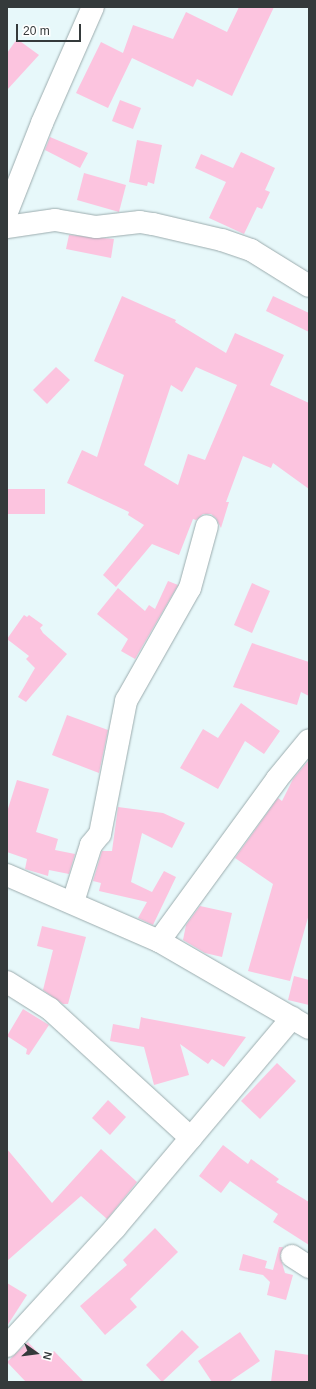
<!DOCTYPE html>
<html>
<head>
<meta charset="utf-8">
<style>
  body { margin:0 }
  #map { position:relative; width:316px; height:1389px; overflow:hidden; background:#e7f8fa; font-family:Arial,sans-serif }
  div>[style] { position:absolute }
  .building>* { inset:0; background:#fcc4df }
  .roads { filter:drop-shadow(0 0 1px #9cacae) drop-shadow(0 0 1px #9cacae) }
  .minor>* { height:22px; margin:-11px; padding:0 11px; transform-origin:11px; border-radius:11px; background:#fff }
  span { translate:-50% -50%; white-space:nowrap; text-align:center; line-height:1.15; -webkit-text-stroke:3.5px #fff; paint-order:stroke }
  .frame { position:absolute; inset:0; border:8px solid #343a3b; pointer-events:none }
  .north { position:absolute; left:16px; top:1333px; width:40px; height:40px; -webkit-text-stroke:3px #fff; paint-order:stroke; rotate:104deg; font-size:11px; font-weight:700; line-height:16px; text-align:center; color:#343a3b }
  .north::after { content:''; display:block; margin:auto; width:14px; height:18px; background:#343a3b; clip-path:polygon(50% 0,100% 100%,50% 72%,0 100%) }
  .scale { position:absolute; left:16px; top:24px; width:65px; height:18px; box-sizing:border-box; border:2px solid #343a3b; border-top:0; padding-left:5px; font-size:12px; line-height:14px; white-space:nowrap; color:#343a3b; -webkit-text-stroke:3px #fff; paint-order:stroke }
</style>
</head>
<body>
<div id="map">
  <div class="building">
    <i style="clip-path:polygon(239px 7px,274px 7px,232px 96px,197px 79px,193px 87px,132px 58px,108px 108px,76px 93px,101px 42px,123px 53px,133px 25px,173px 39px,186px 12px,227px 32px)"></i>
    <i style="clip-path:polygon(17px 39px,39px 55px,7px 90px,7px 53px)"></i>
    <i style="clip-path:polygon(120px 100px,141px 108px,133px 129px,112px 121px)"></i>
    <i style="clip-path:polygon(50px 137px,88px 153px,80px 168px,45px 150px)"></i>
    <i style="clip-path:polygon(137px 140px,162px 145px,154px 184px,148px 182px,147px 186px,129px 182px)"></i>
    <i style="clip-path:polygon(241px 152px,275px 168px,265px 190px,270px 192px,262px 209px,257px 207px,244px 234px,209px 218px,226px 182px,195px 168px,201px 154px,233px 168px)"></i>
    <i style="clip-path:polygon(84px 173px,126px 185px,119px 212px,77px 200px)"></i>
    <i style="clip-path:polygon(69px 235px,114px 239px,111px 258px,66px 249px)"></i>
    <i style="clip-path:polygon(evenodd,122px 296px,176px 320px,175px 322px,226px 353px,235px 333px,284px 355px,270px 385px,309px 403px,309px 489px,273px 463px,271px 468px,243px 456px,226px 502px,229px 502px,221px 528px,216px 518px,211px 514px,203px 514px,196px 520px,193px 519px,179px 555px,152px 544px,116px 587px,103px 575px,144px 525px,128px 515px,129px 512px,67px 483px,82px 450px,97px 457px,124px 375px,94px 361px,122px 296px,196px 367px,237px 385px,205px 460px,188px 454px,178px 485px,144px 465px,171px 385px,182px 392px,196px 367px)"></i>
    <i style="clip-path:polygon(273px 296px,309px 313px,309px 332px,266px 311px)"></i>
    <i style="clip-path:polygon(56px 367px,70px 380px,47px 404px,33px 390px)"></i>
    <i style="clip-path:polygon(7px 489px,45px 489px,45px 514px,7px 514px)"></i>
    <i style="clip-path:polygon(168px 581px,178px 585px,135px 659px,121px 651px,128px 639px,97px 614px,118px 588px,145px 611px,149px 605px,155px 609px)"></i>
    <i style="clip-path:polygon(252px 583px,270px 591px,252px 633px,234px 625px)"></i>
    <i style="clip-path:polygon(24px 615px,27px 617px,29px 615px,43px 625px,40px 628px,43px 633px,67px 654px,26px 702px,18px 697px,35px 668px,26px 659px,29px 656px,7px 639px)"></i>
    <i style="clip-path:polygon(252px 643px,309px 662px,309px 696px,301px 692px,297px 705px,233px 687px)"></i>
    <i style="clip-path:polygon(241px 703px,280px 731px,264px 754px,245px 741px,218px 789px,180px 768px,203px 729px,218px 738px)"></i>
    <i style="clip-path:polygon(67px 715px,108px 730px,99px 773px,52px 755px)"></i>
    <i style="clip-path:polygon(309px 760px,309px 914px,290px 981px,248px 971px,273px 884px,235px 858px,278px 798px,282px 801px,293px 779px)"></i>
    <i style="clip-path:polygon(17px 780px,49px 789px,36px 832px,58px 839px,55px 850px,75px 854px,69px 874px,49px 870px,48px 876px,25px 869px,27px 859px,7px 852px,7px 812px)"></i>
    <i style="clip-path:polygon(118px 807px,163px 813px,185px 823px,172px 848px,142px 833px,131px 882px,152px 892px,164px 871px,176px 877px,153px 925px,138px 918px,147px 902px,99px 891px,101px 883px,93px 881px,102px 851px,112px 851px)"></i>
    <i style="clip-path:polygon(200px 906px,232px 913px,222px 957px,205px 953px,183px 940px,186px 925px)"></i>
    <i style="clip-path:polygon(42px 926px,86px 937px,68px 1004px,63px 1004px,43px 990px,53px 950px,37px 946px)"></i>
    <i style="clip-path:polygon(294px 976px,309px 980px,309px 1005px,288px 1000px)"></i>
    <i style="clip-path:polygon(23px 1009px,49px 1025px,29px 1055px,26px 1054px,27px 1049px,7px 1036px)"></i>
    <i style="clip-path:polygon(141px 1017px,144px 1018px,246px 1037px,224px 1067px,212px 1059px,208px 1064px,180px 1044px,189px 1075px,154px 1085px,144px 1047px,110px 1041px,113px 1024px,139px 1029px)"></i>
    <i style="clip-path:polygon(277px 1063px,296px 1081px,260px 1119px,241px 1101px)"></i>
    <i style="clip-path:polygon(108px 1100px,126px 1117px,110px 1135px,92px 1118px)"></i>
    <i style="clip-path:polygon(223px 1145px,248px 1164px,251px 1159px,279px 1179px,276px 1182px,309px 1202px,309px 1245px,273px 1222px,278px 1214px,230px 1181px,221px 1193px,199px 1176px)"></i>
    <i style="clip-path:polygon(7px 1149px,52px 1203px,101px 1149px,137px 1182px,107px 1219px,81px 1196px,7px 1261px)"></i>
    <i style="clip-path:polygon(155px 1228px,178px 1252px,130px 1299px,137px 1307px,105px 1335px,80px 1306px,127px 1265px,123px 1260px)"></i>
    <i style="clip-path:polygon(279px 1247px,283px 1247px,280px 1256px,285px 1273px,293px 1275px,286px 1300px,267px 1295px,270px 1282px,263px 1275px,239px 1270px,243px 1254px,267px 1261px,265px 1268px,273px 1270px)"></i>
    <i style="clip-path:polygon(7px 1283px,27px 1295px,7px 1326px)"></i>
    <i style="clip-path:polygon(182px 1330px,199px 1347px,162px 1382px,146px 1365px)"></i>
    <i style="clip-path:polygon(240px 1332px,260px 1361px,229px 1382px,212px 1382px,198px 1361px)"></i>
    <i style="clip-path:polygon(28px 1342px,45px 1360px,54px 1351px,84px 1382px,26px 1382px,7px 1362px)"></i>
    <i style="clip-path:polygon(275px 1350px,309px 1355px,309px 1382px,271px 1382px)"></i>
  </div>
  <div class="roads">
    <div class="minor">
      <i style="left:7px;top:212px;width:96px;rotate:-68.5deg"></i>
      <i style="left:42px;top:123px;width:127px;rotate:-66.3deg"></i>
      <i style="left:7px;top:227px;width:49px;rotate:-8.3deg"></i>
      <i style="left:55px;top:220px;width:42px;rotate:9.7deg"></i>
      <i style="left:96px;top:227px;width:44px;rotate:-6.5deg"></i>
      <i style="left:140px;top:222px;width:13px;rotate:9deg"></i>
      <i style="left:153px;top:224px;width:71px;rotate:13.1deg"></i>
      <i style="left:222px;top:240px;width:31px;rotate:19deg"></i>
      <i style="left:251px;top:250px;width:68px;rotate:31.8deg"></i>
      <i style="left:7px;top:875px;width:166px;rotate:23.5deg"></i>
      <i style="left:159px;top:941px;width:173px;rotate:30.1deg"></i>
      <i style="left:73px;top:902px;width:60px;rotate:-72.5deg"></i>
      <i style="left:91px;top:845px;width:14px;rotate:-51deg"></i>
      <i style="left:100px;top:834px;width:136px;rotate:-78.9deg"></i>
      <i style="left:126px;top:701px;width:130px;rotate:-60.5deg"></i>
      <i style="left:190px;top:588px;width:64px;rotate:-74.7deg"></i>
      <i style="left:159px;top:941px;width:200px;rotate:-53.9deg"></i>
      <i style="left:277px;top:779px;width:50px;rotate:-50.6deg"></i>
      <i style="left:7px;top:982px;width:51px;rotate:32.1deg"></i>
      <i style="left:50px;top:1009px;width:191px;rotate:42.5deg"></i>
      <i style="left:292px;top:1256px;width:20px;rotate:33deg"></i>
      <i style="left:7px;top:1346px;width:160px;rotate:-47.5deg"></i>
      <i style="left:115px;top:1228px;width:275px;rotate:-49.9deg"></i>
    </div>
  </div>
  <div class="frame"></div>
  <div class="north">N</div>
  <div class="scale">20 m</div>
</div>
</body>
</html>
